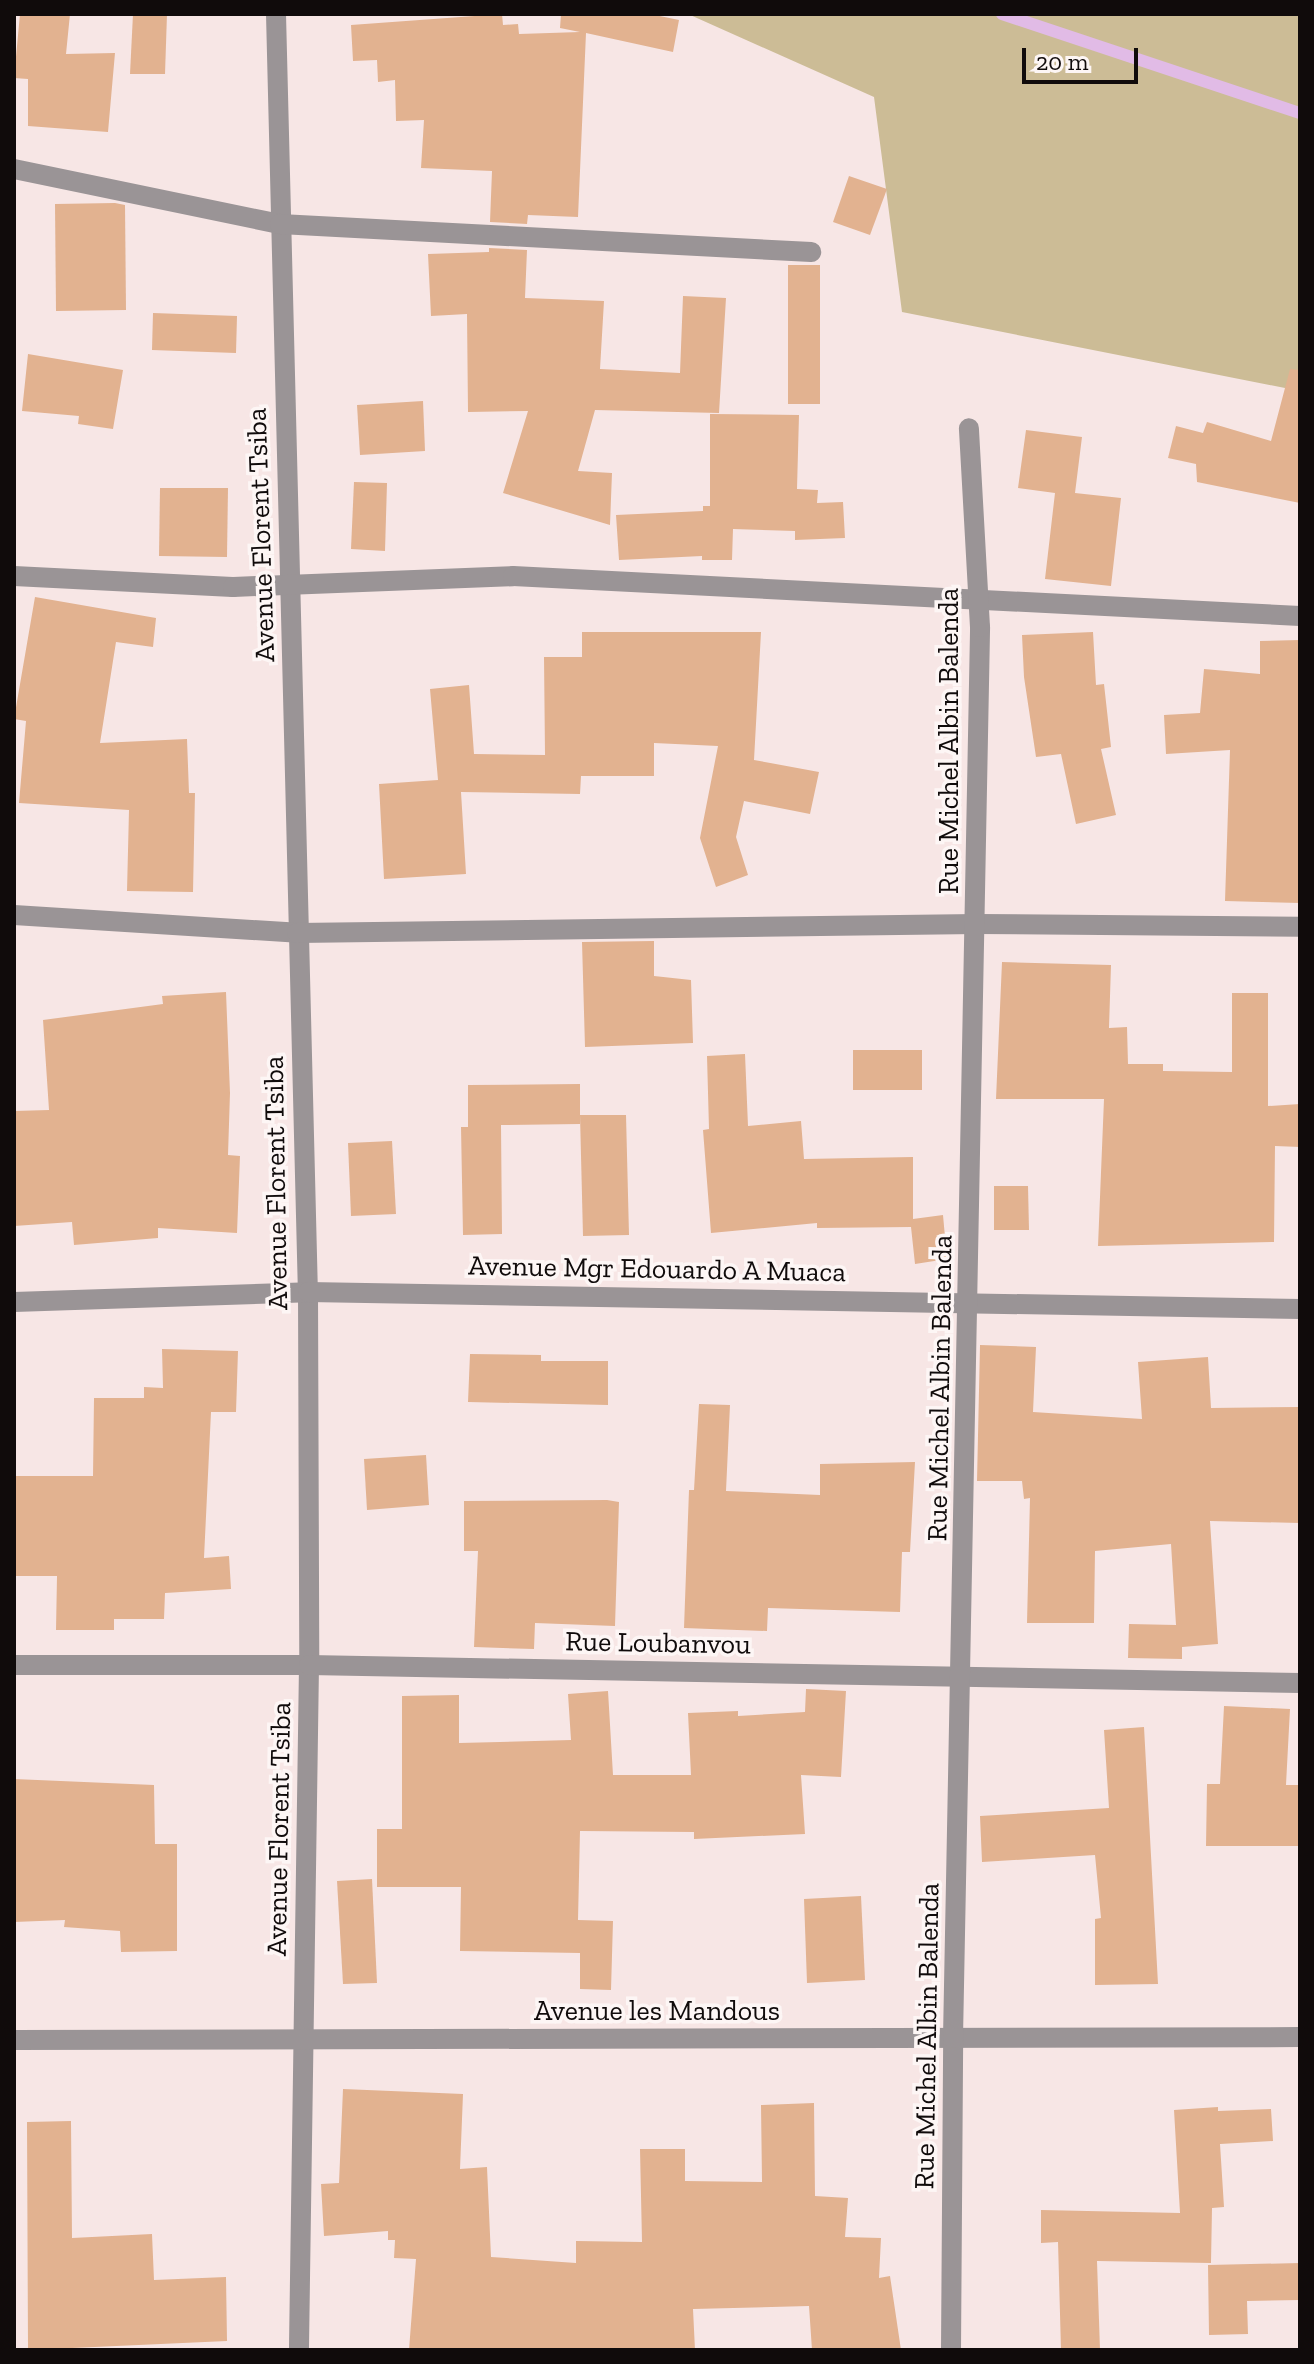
<!DOCTYPE html>
<html>
<head>
<meta charset="utf-8">
<style>
  body { margin:0 }
  #map { position:relative; width:1314px; height:2364px; overflow:hidden; background:#f7e6e5; font-family:"Zilla Slab",serif }
  div>[style] { position:absolute }
  .green>* { inset:0; background:#ccbc96 }
  .stream>* { height:12px; margin:-6px; padding:0 6px; transform-origin:6px; border-radius:6px; background:#e1bbe6 }
  .building>* { inset:0; background:#e2b290 }
  .minor>* { height:20px; margin:-10px; padding:0 10px; transform-origin:10px; border-radius:10px; background:#9a9496 }
  span { translate:-50% -50%; white-space:nowrap; text-align:center; line-height:1.15; -webkit-text-stroke:7px #fdf6f5; paint-order:stroke }
  .street-label { font-size:28px; color:#100b0b }
  .frame { position:absolute; inset:0; border:16px solid #100b0b; pointer-events:none }
  .scale { position:absolute; left:1022px; top:48px; width:116px; height:36px; box-sizing:border-box; border:4px solid #100b0b; border-top:0; padding-left:10px; font-size:24px; line-height:28px; white-space:nowrap; color:#100b0b; -webkit-text-stroke:6px #fdf6f5; paint-order:stroke }
</style>
</head>
<body>
<div id="map">
  <div class="green">
    <i style="clip-path:polygon(688px 14px,1300px 14px,1300px 391px,902px 312px,874px 97px)"></i>
  </div>
  <div class="stream">
    <i style="left:1002px;top:14px;width:314px;rotate:18.4deg"></i>
  </div>
  <div class="building">
    <i style="clip-path:polygon(20px 14px,70px 14px,66px 54px,115px 53px,108px 132px,28px 126px,28px 79px,14px 78px)"></i>
    <i style="clip-path:polygon(133px 14px,167px 14px,165px 74px,130px 74px)"></i>
    <i style="clip-path:polygon(502px 14px,503px 25px,518px 24px,519px 34px,580px 32px,560px 28px,561px 14px,650px 14px,679px 20px,673px 52px,586px 33px,578px 217px,528px 215px,527px 224px,490px 222px,492px 171px,421px 168px,424px 120px,396px 121px,395px 80px,378px 82px,377px 60px,353px 61px,351px 25px)"></i>
    <i style="clip-path:polygon(849px 176px,887px 189px,870px 235px,833px 222px)"></i>
    <i style="clip-path:polygon(115px 203px,125px 205px,126px 310px,56px 311px,55px 204px)"></i>
    <i style="clip-path:polygon(489px 248px,527px 250px,525px 298px,604px 301px,600px 369px,680px 373px,683px 296px,726px 298px,719px 413px,595px 410px,578px 471px,612px 473px,610px 525px,503px 493px,528px 411px,468px 412px,467px 314px,431px 316px,428px 254px,489px 252px)"></i>
    <i style="clip-path:polygon(788px 265px,820px 265px,820px 404px,788px 404px)"></i>
    <i style="clip-path:polygon(153px 313px,237px 316px,236px 353px,152px 350px)"></i>
    <i style="clip-path:polygon(28px 354px,123px 370px,113px 429px,78px 424px,79px 416px,22px 411px)"></i>
    <i style="clip-path:polygon(1290px 369px,1300px 370px,1300px 503px,1197px 482px,1196px 464px,1168px 458px,1176px 426px,1203px 433px,1207px 422px,1271px 441px)"></i>
    <i style="clip-path:polygon(423px 401px,425px 451px,360px 455px,357px 405px)"></i>
    <i style="clip-path:polygon(710px 414px,799px 415px,797px 489px,818px 490px,817px 503px,843px 502px,845px 538px,795px 540px,795px 531px,733px 529px,732px 560px,702px 560px,702px 556px,619px 560px,616px 515px,703px 511px,703px 506px,710px 506px)"></i>
    <i style="clip-path:polygon(1026px 430px,1082px 437px,1075px 493px,1121px 498px,1111px 586px,1045px 579px,1055px 493px,1018px 488px)"></i>
    <i style="clip-path:polygon(354px 482px,387px 483px,385px 551px,351px 549px)"></i>
    <i style="clip-path:polygon(160px 488px,228px 488px,227px 557px,159px 556px)"></i>
    <i style="clip-path:polygon(35px 597px,156px 618px,153px 647px,116px 642px,100px 743px,187px 739px,189px 793px,195px 793px,193px 892px,127px 891px,129px 810px,19px 803px,26px 721px,14px 719px)"></i>
    <i style="clip-path:polygon(582px 632px,761px 632px,754px 760px,819px 772px,810px 814px,744px 801px,736px 837px,748px 875px,716px 887px,700px 838px,718px 746px,654px 743px,654px 776px,581px 776px,580px 794px,461px 792px,466px 874px,384px 879px,379px 784px,438px 780px,430px 689px,469px 685px,474px 754px,545px 755px,544px 657px,582px 657px)"></i>
    <i style="clip-path:polygon(1093px 632px,1096px 685px,1104px 684px,1111px 747px,1101px 749px,1116px 815px,1076px 824px,1061px 754px,1036px 757px,1024px 677px,1022px 635px)"></i>
    <i style="clip-path:polygon(1300px 640px,1300px 903px,1225px 901px,1230px 750px,1166px 754px,1164px 715px,1200px 713px,1204px 669px,1260px 674px,1260px 641px)"></i>
    <i style="clip-path:polygon(654px 941px,654px 976px,691px 980px,693px 1043px,585px 1047px,582px 942px)"></i>
    <i style="clip-path:polygon(1002px 962px,1111px 965px,1109px 1028px,1127px 1027px,1128px 1064px,1163px 1064px,1163px 1071px,1232px 1072px,1232px 993px,1268px 993px,1268px 1106px,1300px 1104px,1300px 1147px,1275px 1146px,1274px 1242px,1098px 1246px,1104px 1099px,996px 1099px)"></i>
    <i style="clip-path:polygon(226px 992px,230px 1093px,228px 1155px,240px 1156px,237px 1233px,158px 1228px,158px 1238px,74px 1245px,72px 1222px,14px 1226px,14px 1111px,49px 1110px,43px 1020px,163px 1004px,162px 996px)"></i>
    <i style="clip-path:polygon(853px 1050px,922px 1050px,922px 1090px,853px 1090px)"></i>
    <i style="clip-path:polygon(745px 1054px,748px 1126px,801px 1121px,804px 1159px,913px 1157px,913px 1219px,943px 1215px,947px 1259px,915px 1264px,911px 1227px,817px 1228px,817px 1223px,711px 1233px,703px 1130px,709px 1129px,707px 1056px)"></i>
    <i style="clip-path:polygon(580px 1084px,580px 1124px,501px 1125px,502px 1234px,463px 1235px,461px 1127px,468px 1127px,468px 1085px)"></i>
    <i style="clip-path:polygon(580px 1115px,626px 1115px,629px 1235px,583px 1236px)"></i>
    <i style="clip-path:polygon(392px 1141px,396px 1214px,351px 1216px,348px 1143px)"></i>
    <i style="clip-path:polygon(994px 1186px,1028px 1186px,1029px 1230px,994px 1230px)"></i>
    <i style="clip-path:polygon(980px 1345px,1036px 1347px,1033px 1412px,1142px 1419px,1138px 1362px,1208px 1357px,1211px 1408px,1300px 1407px,1300px 1523px,1210px 1521px,1218px 1644px,1182px 1647px,1182px 1659px,1128px 1658px,1129px 1624px,1176px 1625px,1171px 1544px,1095px 1551px,1094px 1623px,1027px 1623px,1030px 1498px,1024px 1499px,1022px 1481px,977px 1481px)"></i>
    <i style="clip-path:polygon(162px 1349px,238px 1351px,236px 1412px,211px 1412px,204px 1558px,229px 1556px,231px 1589px,165px 1593px,164px 1619px,114px 1619px,114px 1630px,56px 1630px,57px 1576px,14px 1576px,14px 1476px,93px 1476px,94px 1398px,144px 1398px,144px 1387px,163px 1388px)"></i>
    <i style="clip-path:polygon(470px 1354px,541px 1355px,541px 1361px,608px 1361px,608px 1405px,468px 1402px)"></i>
    <i style="clip-path:polygon(699px 1404px,730px 1405px,726px 1491px,820px 1495px,820px 1464px,915px 1462px,910px 1552px,902px 1552px,900px 1612px,768px 1608px,767px 1631px,684px 1628px,689px 1490px,694px 1490px)"></i>
    <i style="clip-path:polygon(426px 1455px,429px 1505px,367px 1510px,364px 1459px)"></i>
    <i style="clip-path:polygon(607px 1500px,619px 1502px,615px 1626px,535px 1623px,534px 1649px,474px 1647px,478px 1551px,464px 1551px,464px 1501px)"></i>
    <i style="clip-path:polygon(806px 1689px,846px 1691px,841px 1777px,801px 1775px,805px 1834px,694px 1839px,694px 1832px,580px 1831px,578px 1920px,613px 1921px,611px 1990px,580px 1989px,580px 1953px,460px 1951px,461px 1887px,377px 1887px,377px 1829px,402px 1829px,402px 1696px,459px 1695px,459px 1743px,571px 1740px,568px 1694px,608px 1691px,613px 1775px,691px 1775px,688px 1713px,738px 1711px,738px 1716px,805px 1712px)"></i>
    <i style="clip-path:polygon(1224px 1706px,1290px 1709px,1286px 1785px,1300px 1785px,1300px 1846px,1206px 1846px,1207px 1784px,1220px 1784px)"></i>
    <i style="clip-path:polygon(1144px 1727px,1158px 1984px,1095px 1985px,1095px 1919px,1101px 1918px,1095px 1855px,982px 1862px,980px 1816px,1109px 1808px,1104px 1730px)"></i>
    <i style="clip-path:polygon(14px 1779px,154px 1785px,155px 1844px,177px 1844px,177px 1951px,121px 1952px,120px 1931px,64px 1927px,65px 1920px,14px 1922px)"></i>
    <i style="clip-path:polygon(372px 1879px,377px 1983px,343px 1984px,337px 1881px)"></i>
    <i style="clip-path:polygon(861px 1896px,865px 1980px,807px 1983px,804px 1899px)"></i>
    <i style="clip-path:polygon(343px 2089px,463px 2094px,460px 2169px,487px 2167px,491px 2257px,576px 2263px,576px 2241px,642px 2242px,640px 2149px,685px 2149px,685px 2181px,762px 2182px,761px 2105px,814px 2103px,815px 2196px,848px 2198px,845px 2237px,881px 2238px,879px 2278px,890px 2276px,901px 2350px,812px 2350px,809px 2306px,693px 2309px,695px 2350px,409px 2350px,416px 2259px,394px 2258px,395px 2240px,388px 2240px,388px 2231px,324px 2236px,321px 2184px,339px 2183px)"></i>
    <i style="clip-path:polygon(1218px 2107px,1218px 2111px,1271px 2109px,1273px 2141px,1220px 2144px,1224px 2207px,1212px 2208px,1211px 2263px,1097px 2261px,1100px 2350px,1061px 2350px,1058px 2242px,1041px 2243px,1041px 2210px,1180px 2213px,1174px 2110px)"></i>
    <i style="clip-path:polygon(71px 2121px,72px 2238px,152px 2234px,154px 2280px,226px 2277px,227px 2341px,28px 2350px,27px 2122px)"></i>
    <i style="clip-path:polygon(1300px 2263px,1300px 2300px,1247px 2301px,1248px 2334px,1209px 2335px,1208px 2265px)"></i>
  </div>
  <div class="minor">
    <i style="left:276px;top:14px;width:1278px;rotate:88.57deg"></i>
    <i style="left:308px;top:1292px;width:373px;rotate:89.8deg"></i>
    <i style="left:309px;top:1665px;width:685px;rotate:90.84deg"></i>
    <i style="left:14px;top:169px;width:272px;rotate:11.7deg"></i>
    <i style="left:280px;top:224px;width:532px;rotate:3.02deg"></i>
    <i style="left:14px;top:576px;width:219px;rotate:2.9deg"></i>
    <i style="left:233px;top:587px;width:280px;rotate:-2.2deg"></i>
    <i style="left:513px;top:576px;width:788px;rotate:2.91deg"></i>
    <i style="left:14px;top:915px;width:284px;rotate:3.6deg"></i>
    <i style="left:297px;top:933px;width:680px;rotate:-0.76deg"></i>
    <i style="left:977px;top:924px;width:323px;rotate:0.5deg"></i>
    <i style="left:14px;top:1302px;width:294px;rotate:-1.9deg"></i>
    <i style="left:308px;top:1292px;width:992px;rotate:0.98deg"></i>
    <i style="left:14px;top:1665px;width:295px"></i>
    <i style="left:309px;top:1665px;width:991px;rotate:1.04deg"></i>
    <i style="left:14px;top:2040px;width:1286px;rotate:-0.13deg"></i>
    <i style="left:951px;top:2350px;width:312px;rotate:-89.6deg"></i>
    <i style="left:953px;top:2038px;width:1411px;rotate:-88.9deg"></i>
    <i style="left:980px;top:627px;width:199px;rotate:-93.2deg"></i>
  </div>
  <div class="street-label">
    <span style="left:261px;top:535px;rotate:-92deg">Avenue Florent Tsiba</span>
    <span style="left:949px;top:741px;rotate:-90deg">Rue Michel Albin Balenda</span>
    <span style="left:276px;top:1183px;rotate:-91deg">Avenue Florent Tsiba</span>
    <span style="left:657px;top:1269px;rotate:1deg">Avenue Mgr Edouardo A Muaca</span>
    <span style="left:940px;top:1388px;rotate:-89deg">Rue Michel Albin Balenda</span>
    <span style="left:658px;top:1643px;rotate:1deg">Rue Loubanvou</span>
    <span style="left:279px;top:1829px;rotate:-89deg">Avenue Florent Tsiba</span>
    <span style="left:657px;top:2011px">Avenue les Mandous</span>
    <span style="left:927px;top:2036px;rotate:-89deg">Rue Michel Albin Balenda</span>
  </div>
  <div class="frame"></div>
  <div class="scale">20 m</div>
</div>
</body>
</html>
